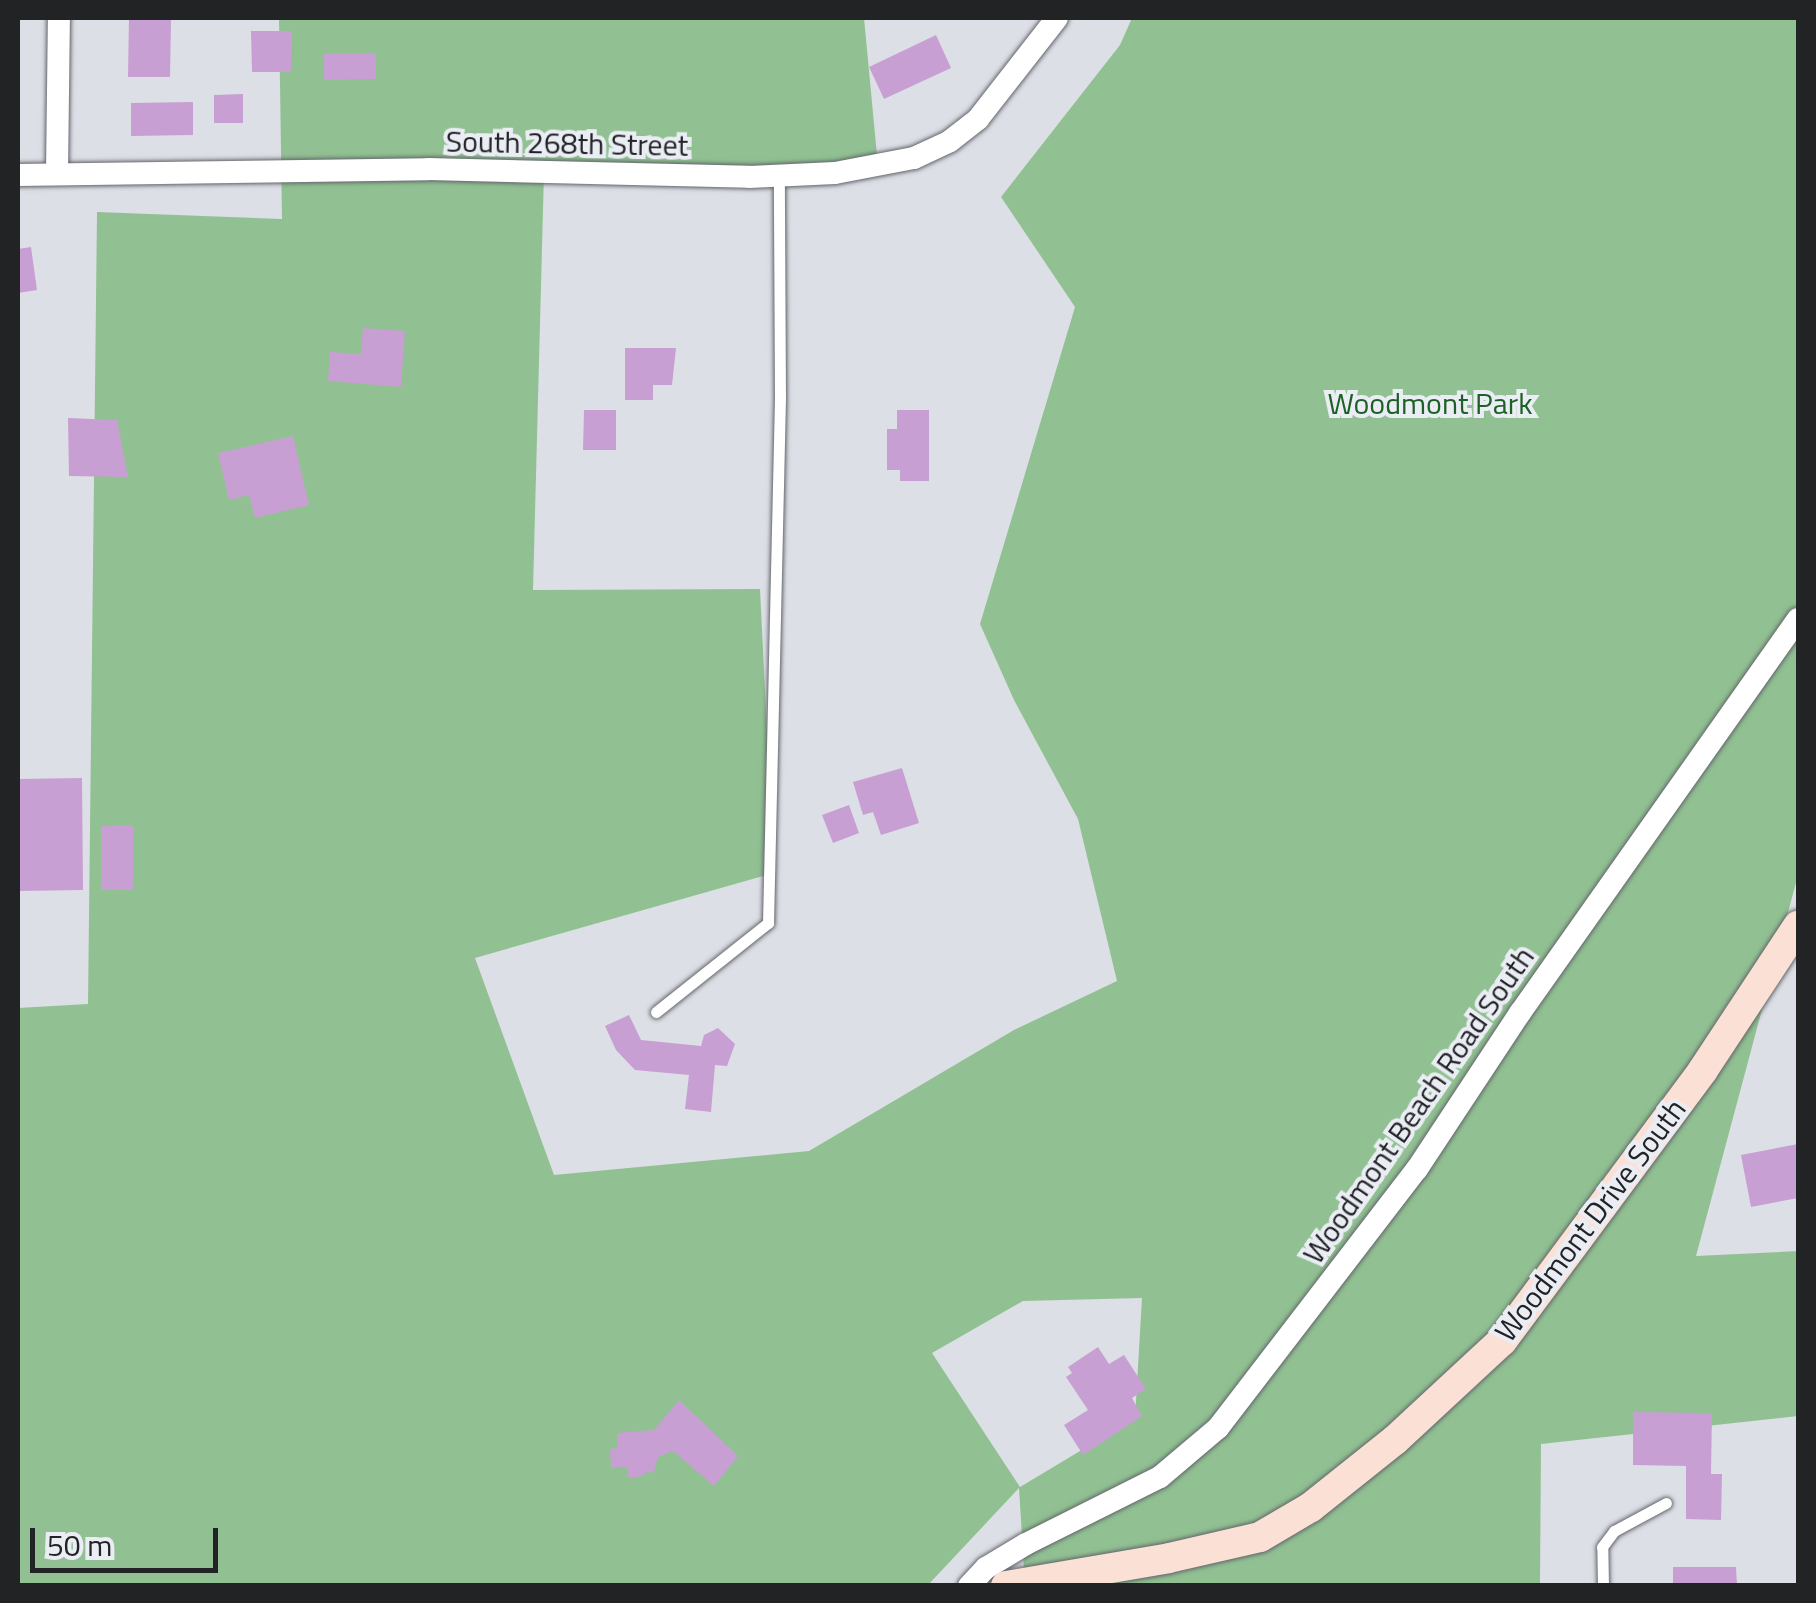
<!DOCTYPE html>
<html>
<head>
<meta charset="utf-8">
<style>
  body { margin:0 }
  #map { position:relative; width:1816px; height:1603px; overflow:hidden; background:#dddfe6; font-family:"Titillium Web",sans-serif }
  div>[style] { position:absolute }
  .forest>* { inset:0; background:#91c192 }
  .building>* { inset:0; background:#c79fd2 }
  .roads { filter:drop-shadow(0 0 2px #63666c) drop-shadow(0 0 2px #63666c) }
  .service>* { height:11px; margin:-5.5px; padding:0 5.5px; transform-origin:5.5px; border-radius:5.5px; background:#fff }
  .minor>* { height:22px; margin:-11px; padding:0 11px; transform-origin:11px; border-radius:11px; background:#fff }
  .secondary>* { height:30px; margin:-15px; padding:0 15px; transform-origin:15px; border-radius:15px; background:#fbe0d5 }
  span { translate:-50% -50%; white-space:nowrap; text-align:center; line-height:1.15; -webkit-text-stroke:8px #eaedf4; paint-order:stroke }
  .street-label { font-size:30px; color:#222325 }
  .park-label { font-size:30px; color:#1d6126 }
  .frame { position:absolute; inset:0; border:20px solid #222325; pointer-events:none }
  .scale { position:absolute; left:30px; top:1528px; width:188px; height:45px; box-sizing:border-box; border:5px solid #222325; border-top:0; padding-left:12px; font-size:30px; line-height:35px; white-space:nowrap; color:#222325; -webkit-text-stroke:8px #eaedf4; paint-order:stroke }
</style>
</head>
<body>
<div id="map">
  <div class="forest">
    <i style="clip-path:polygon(evenodd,279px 18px,864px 18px,878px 166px,544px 172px,533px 590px,760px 589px,774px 873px,475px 958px,554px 1175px,809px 1151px,1014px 1030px,1117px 981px,1078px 819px,1014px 700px,980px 624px,1075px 307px,1001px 197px,1120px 45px,1132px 18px,1798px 18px,1798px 875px,1696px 1256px,1798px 1251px,1798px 1416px,1541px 1444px,1540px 1585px,1025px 1585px,1019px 1488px,928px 1585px,18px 1585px,18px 1008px,88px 1004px,97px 212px,282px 219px,279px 18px,1142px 1298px,1135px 1418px,1020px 1487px,932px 1353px,1023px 1301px,1142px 1298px)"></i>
  </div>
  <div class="building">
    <i style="clip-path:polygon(129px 18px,171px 18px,170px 77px,128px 77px)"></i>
    <i style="clip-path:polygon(251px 31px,292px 31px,291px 72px,252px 72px)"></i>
    <i style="clip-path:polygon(936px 35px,951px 68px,884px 99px,869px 67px)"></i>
    <i style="clip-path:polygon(376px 53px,376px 79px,324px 80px,324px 54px)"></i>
    <i style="clip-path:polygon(243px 94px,243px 123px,214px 123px,214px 95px)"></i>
    <i style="clip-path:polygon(193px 102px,193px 135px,131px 136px,131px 103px)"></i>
    <i style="clip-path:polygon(31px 247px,37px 290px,18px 293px,18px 249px)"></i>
    <i style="clip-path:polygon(363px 328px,405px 331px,401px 387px,328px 381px,330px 352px,361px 354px)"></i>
    <i style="clip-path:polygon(625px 348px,676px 348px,672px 385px,653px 385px,653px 400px,625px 400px)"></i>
    <i style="clip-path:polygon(584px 410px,616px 410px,616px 450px,583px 450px)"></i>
    <i style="clip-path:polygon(897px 410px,929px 410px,929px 481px,900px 481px,900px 470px,887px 470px,887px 429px,897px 429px)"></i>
    <i style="clip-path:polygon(68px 418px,117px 420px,128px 477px,69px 476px)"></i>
    <i style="clip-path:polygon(293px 436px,309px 505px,255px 518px,249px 495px,229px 500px,218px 453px)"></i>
    <i style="clip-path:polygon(902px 768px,919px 823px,881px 835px,873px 812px,863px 815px,853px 782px)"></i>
    <i style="clip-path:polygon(82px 778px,83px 890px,18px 891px,18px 779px)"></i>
    <i style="clip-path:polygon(849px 805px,859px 833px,833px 843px,822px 815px)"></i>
    <i style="clip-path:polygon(133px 825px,133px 890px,101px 890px,101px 826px)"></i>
    <i style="clip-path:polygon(629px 1015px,641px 1040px,701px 1046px,704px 1035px,718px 1028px,735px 1044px,727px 1066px,715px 1065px,711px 1112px,685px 1109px,689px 1075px,635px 1070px,616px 1050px,605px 1026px)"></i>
    <i style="clip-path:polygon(1798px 1144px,1798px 1198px,1751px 1207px,1741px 1155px)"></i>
    <i style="clip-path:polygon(1098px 1347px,1109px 1364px,1124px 1355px,1146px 1389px,1132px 1398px,1142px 1416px,1083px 1455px,1064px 1425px,1088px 1410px,1066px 1377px,1072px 1373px,1068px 1367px)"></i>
    <i style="clip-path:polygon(679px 1400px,738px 1456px,714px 1486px,673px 1451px,658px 1457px,654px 1472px,643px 1473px,643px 1476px,628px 1478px,627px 1467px,611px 1468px,610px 1449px,618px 1448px,617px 1433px,654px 1430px)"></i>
    <i style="clip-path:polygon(1633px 1412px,1712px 1413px,1711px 1474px,1722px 1474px,1721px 1520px,1686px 1519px,1686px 1466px,1633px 1465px)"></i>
    <i style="clip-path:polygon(1673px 1567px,1736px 1567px,1737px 1586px,1673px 1586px)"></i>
  </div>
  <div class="roads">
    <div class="service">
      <i style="left:656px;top:1012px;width:143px;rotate:-38.5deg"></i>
      <i style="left:768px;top:923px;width:525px;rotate:-88.69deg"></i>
      <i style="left:780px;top:398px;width:223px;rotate:-90.3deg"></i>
      <i style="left:1603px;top:1586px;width:39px;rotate:-91deg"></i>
      <i style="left:1602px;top:1547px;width:20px;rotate:-53deg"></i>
      <i style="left:1614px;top:1531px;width:59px;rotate:-28.3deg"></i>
    </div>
    <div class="minor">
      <i style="left:57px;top:174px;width:156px;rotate:-89.3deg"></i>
      <i style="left:18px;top:175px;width:410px;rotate:-0.8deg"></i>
      <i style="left:428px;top:169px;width:321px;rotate:1.4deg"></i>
      <i style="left:749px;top:177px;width:86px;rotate:-2.7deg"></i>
      <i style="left:835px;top:173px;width:80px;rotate:-10.8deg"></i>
      <i style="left:914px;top:158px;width:40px;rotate:-25deg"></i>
      <i style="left:950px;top:141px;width:36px;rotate:-38deg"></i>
      <i style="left:978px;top:119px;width:128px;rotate:-52deg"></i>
      <i style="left:969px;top:1586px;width:25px;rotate:-47deg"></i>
      <i style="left:986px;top:1568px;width:47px;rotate:-31deg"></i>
      <i style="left:1026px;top:1544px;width:150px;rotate:-26.6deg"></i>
      <i style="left:1160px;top:1477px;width:76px;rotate:-40.2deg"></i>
      <i style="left:1218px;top:1428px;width:327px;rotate:-52.5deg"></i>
      <i style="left:1417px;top:1169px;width:187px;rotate:-56.6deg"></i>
      <i style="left:1520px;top:1013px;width:482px;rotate:-54.8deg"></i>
    </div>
    <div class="secondary">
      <i style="left:1006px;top:1586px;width:165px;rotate:-9.7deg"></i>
      <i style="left:1169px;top:1558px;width:93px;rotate:-13deg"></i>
      <i style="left:1260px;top:1537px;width:59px;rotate:-30.5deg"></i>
      <i style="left:1311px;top:1507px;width:107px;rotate:-38.6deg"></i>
      <i style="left:1395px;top:1440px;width:146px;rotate:-42.8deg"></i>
      <i style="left:1502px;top:1341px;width:337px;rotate:-53.4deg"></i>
      <i style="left:1703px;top:1070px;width:173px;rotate:-56.6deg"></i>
    </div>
  </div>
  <div class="street-label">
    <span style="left:567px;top:143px;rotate:1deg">South 268th Street</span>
    <span style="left:1418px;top:1105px;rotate:-55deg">Woodmont Beach Road South</span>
    <span style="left:1590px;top:1220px;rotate:-53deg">Woodmont Drive South</span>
  </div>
  <div class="park-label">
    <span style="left:1430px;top:403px">Woodmont Park</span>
  </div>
  <div class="frame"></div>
  <div class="scale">50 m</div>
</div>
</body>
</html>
